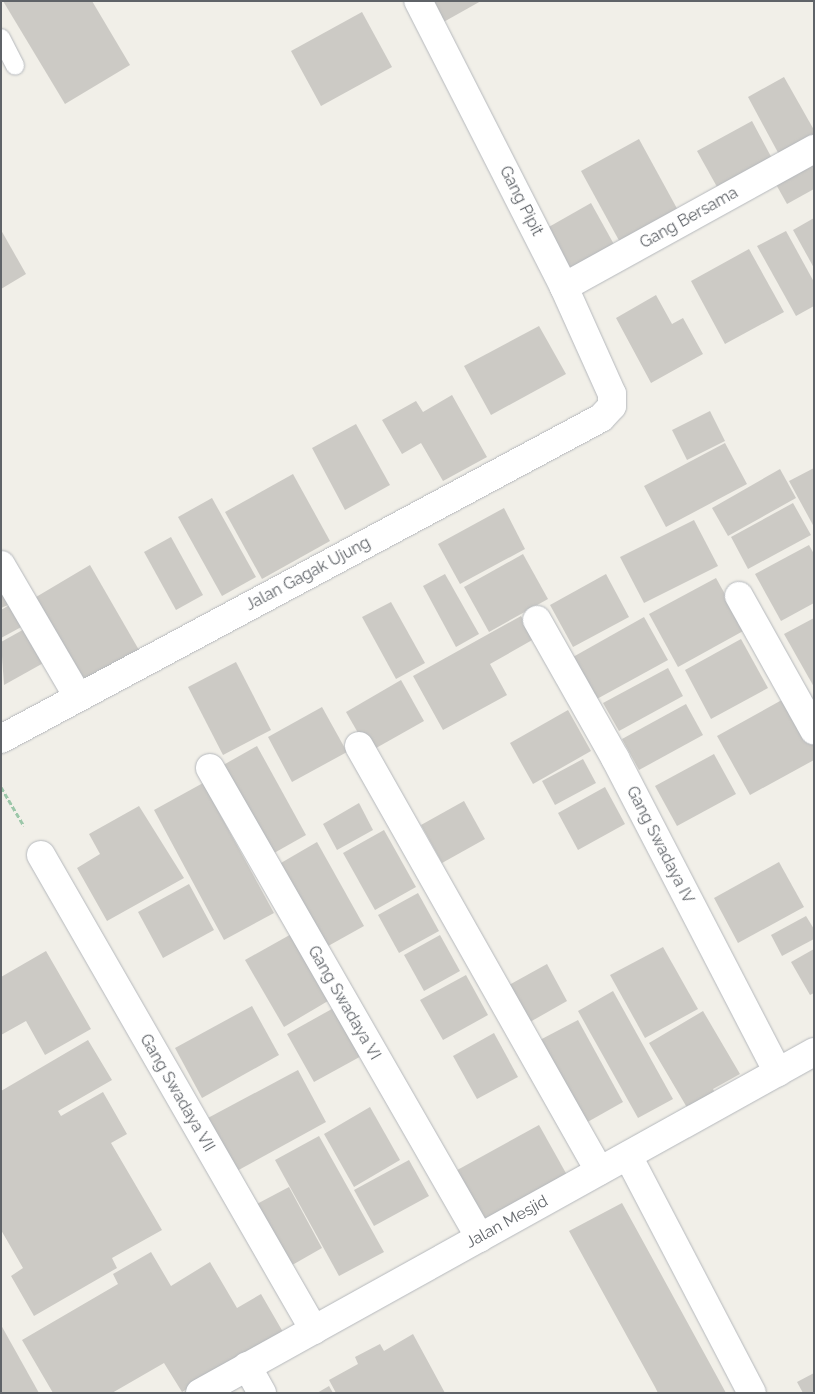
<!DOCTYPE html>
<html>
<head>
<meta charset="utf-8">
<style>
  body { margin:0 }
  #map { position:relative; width:815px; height:1394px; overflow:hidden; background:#f1efe8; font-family:Raleway,sans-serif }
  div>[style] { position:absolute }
  .building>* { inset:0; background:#cccac5 }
  .path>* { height:3px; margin-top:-1.5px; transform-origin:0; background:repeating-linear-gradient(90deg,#9cc7a9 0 5px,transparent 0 7.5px) }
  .roads { filter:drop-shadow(0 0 1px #b5b8bc) drop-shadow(0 0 1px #b5b8bc) }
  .service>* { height:18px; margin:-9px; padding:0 9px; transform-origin:9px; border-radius:9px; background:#fff }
  .minor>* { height:28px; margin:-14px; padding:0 14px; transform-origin:14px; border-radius:14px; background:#fff }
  span { translate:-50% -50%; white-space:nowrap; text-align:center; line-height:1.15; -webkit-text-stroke:4px #fff; paint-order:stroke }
  .street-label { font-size:16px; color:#5f6368 }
  .frame { position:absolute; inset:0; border:2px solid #5f6368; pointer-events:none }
</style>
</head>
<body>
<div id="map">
  <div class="building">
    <i style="clip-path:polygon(3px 1px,92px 1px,130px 65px,65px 104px)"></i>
    <i style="clip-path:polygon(427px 1px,481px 1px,440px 24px)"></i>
    <i style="clip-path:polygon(362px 12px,392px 67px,321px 106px,291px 51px)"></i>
    <i style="clip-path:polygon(784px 77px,814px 130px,814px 143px,782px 160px,748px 97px)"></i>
    <i style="clip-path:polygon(752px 121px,775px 164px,721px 194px,697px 151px)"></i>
    <i style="clip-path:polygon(639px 139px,680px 214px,622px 246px,581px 171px)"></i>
    <i style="clip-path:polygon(814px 157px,814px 189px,787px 204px,773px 179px)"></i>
    <i style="clip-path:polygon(591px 203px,616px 248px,572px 273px,547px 228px)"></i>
    <i style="clip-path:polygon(814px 218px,814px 268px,793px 230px)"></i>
    <i style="clip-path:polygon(1px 230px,26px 274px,1px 289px)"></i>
    <i style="clip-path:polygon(786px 231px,814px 282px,814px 306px,796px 316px,757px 246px)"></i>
    <i style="clip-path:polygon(749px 249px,784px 312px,725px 344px,691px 281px)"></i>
    <i style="clip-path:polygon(656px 295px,672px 324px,683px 318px,703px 354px,651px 383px,616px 318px)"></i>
    <i style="clip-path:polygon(539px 326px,566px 374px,491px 415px,464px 366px)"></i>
    <i style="clip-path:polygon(452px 395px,487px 457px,443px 481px,421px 443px,402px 454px,382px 420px,416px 401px,423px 412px)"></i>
    <i style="clip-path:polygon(710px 411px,725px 441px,687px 460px,672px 430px)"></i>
    <i style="clip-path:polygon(356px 424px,390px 485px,345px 510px,312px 448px)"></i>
    <i style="clip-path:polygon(725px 443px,747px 484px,666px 527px,644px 486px)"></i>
    <i style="clip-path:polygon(814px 468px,814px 527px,789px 481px)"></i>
    <i style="clip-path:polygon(780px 469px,796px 498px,728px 536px,712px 508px)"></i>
    <i style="clip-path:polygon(293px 474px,330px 541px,262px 579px,225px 512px)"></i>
    <i style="clip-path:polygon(212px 498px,256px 577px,222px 596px,178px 517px)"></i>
    <i style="clip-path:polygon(793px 503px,811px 535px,748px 569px,731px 537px)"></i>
    <i style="clip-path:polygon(504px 508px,525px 549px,460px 584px,438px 544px)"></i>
    <i style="clip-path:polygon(694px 520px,718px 566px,644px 603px,620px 557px)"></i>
    <i style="clip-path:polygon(171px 537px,203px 595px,176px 610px,144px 552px)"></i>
    <i style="clip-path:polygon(809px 545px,814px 554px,814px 603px,781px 621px,755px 574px)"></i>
    <i style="clip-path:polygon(523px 554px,548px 599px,489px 632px,464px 587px)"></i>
    <i style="clip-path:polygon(90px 565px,139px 650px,79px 684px,31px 600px)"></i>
    <i style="clip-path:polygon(445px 574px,479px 634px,456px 647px,423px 586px)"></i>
    <i style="clip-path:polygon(606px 574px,629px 617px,573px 647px,550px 605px)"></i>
    <i style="clip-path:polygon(716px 578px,745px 630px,678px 667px,649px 614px)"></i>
    <i style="clip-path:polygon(1px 592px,8px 605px,1px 608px)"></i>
    <i style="clip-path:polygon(391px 602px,425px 663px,396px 679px,362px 617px)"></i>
    <i style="clip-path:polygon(13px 603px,25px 625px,1px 638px,1px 610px)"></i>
    <i style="clip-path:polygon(521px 616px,534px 639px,490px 664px,507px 695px,443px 730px,413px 676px)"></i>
    <i style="clip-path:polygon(644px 617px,668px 660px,595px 700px,573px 657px)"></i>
    <i style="clip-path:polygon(814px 618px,814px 687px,784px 634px)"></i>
    <i style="clip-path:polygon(28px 627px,47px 661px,4px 685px,1px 642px)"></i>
    <i style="clip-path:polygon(741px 639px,768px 688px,711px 719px,685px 670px)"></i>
    <i style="clip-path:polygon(236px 662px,271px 730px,223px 755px,188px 687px)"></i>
    <i style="clip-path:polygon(668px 668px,683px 696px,619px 731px,603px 703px)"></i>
    <i style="clip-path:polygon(401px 680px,424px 721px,369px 752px,346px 712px)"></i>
    <i style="clip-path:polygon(789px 696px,814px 742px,814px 760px,750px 795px,717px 736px)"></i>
    <i style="clip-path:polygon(686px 704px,703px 735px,639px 770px,622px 739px)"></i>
    <i style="clip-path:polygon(322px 707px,347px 752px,292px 782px,268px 737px)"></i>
    <i style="clip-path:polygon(568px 710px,591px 751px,533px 784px,510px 743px)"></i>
    <i style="clip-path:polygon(257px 746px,306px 835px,267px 857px,218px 768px)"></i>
    <i style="clip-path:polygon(714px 754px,736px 794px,677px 826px,655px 786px)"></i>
    <i style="clip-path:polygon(583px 759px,596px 783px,555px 805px,542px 781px)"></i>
    <i style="clip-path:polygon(203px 783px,274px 913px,224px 940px,154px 810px)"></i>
    <i style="clip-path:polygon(605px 787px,625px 824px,578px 850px,558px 813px)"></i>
    <i style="clip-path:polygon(464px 801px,485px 839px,442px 863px,421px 825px)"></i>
    <i style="clip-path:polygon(359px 803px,373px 830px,337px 850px,323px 824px)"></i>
    <i style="clip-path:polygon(139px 806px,184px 878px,107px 921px,77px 868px,100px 854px,89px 834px)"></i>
    <i style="clip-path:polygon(384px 830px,416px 887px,375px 910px,343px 853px)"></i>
    <i style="clip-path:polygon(317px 842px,364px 926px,321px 950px,274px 867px)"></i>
    <i style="clip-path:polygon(779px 862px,804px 907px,738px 943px,714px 898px)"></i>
    <i style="clip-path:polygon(189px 884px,214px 930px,163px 958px,138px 912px)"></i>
    <i style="clip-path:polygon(418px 893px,439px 931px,399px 953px,378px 915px)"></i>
    <i style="clip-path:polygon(806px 916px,814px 929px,814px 939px,782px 956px,771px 935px)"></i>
    <i style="clip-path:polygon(295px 932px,333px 998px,284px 1027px,245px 960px)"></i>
    <i style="clip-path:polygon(440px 935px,460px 971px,424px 991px,404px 955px)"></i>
    <i style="clip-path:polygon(663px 947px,698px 1009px,645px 1038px,610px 975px)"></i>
    <i style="clip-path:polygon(814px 949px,814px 993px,810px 995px,791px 962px)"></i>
    <i style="clip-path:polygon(46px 951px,91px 1029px,45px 1055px,26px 1021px,1px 1035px,1px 977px)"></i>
    <i style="clip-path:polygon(547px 964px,567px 1001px,530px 1022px,509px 985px)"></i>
    <i style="clip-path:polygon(466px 975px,488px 1015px,443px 1040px,420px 1000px)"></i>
    <i style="clip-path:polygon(613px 991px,673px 1099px,638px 1118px,578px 1011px)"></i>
    <i style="clip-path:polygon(339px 1005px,365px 1054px,314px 1082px,287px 1034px)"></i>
    <i style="clip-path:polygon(252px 1006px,279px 1055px,202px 1098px,175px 1048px)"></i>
    <i style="clip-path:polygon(703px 1011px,740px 1074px,713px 1089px,719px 1100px,692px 1116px,649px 1043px)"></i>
    <i style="clip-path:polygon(578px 1020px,623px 1102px,584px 1124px,538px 1041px)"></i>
    <i style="clip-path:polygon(494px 1033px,518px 1077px,477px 1099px,453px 1056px)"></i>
    <i style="clip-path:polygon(88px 1040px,112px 1080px,58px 1111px,61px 1116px,103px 1092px,127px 1134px,111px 1143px,162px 1230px,112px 1258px,117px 1268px,34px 1316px,11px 1276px,23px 1268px,1px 1230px,1px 1091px)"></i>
    <i style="clip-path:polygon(298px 1070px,326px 1122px,235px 1172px,206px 1119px)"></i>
    <i style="clip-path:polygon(370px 1107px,400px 1160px,354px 1187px,324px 1134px)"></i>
    <i style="clip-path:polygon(539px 1125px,567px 1175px,478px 1224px,450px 1174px)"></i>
    <i style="clip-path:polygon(319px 1136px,384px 1252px,339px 1276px,275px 1160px)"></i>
    <i style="clip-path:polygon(409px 1160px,429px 1196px,374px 1226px,354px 1190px)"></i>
    <i style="clip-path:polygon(289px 1187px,322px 1248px,287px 1268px,253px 1206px)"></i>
    <i style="clip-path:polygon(622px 1203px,656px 1265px,726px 1393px,658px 1393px,655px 1387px,569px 1231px)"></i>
    <i style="clip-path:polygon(151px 1252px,171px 1286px,210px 1262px,237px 1308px,261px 1294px,283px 1332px,182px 1392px,164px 1363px,112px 1393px,53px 1393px,22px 1340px,118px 1284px,113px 1274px)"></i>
    <i style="clip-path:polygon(1px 1325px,15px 1350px,39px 1393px,1px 1393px)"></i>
    <i style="clip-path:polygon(413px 1334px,445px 1393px,336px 1393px,329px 1380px,358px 1364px,355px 1357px,380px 1344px,384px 1351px)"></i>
    <i style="clip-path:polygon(814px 1373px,814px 1393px,803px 1393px,797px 1382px)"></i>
    <i style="clip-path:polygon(329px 1386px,333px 1393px,317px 1393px)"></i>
  </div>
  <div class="path">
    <i style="left:1px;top:787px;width:45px;rotate:59.5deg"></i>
  </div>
  <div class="roads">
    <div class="service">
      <i style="left:1px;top:38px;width:31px;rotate:63deg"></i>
    </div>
    <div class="minor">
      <i style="left:564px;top:287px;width:286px;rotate:-28.9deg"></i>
      <i style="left:1px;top:565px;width:153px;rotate:59.7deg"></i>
      <i style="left:739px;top:596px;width:154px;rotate:60.8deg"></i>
      <i style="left:537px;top:620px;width:159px;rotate:60.5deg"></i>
      <i style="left:615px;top:758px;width:354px;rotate:62.6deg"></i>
      <i style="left:1px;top:739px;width:680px;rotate:-28.15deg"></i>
      <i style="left:601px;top:418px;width:16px;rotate:-47deg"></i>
      <i style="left:612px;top:406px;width:12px;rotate:-90deg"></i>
      <i style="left:612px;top:394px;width:117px;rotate:-114.2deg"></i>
      <i style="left:564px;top:287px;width:321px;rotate:-117deg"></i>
      <i style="left:359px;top:746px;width:488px;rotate:60.5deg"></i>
      <i style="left:210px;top:768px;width:542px;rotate:60.12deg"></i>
      <i style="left:41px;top:855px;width:548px;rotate:60.11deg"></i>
      <i style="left:628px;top:1156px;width:267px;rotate:62.4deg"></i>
      <i style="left:247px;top:1366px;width:31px;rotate:61deg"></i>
      <i style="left:200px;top:1393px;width:702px;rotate:-29.05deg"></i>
    </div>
  </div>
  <div class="street-label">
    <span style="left:521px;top:201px;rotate:63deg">Gang Pipit</span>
    <span style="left:689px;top:218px;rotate:-29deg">Gang Bersama</span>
    <span style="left:308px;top:574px;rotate:-28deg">Jalan Gagak Ujung</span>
    <span style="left:660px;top:845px;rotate:63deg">Gang Swadaya IV</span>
    <span style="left:344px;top:1003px;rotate:60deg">Gang Swadaya VI</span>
    <span style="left:177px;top:1093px;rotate:60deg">Gang Swadaya VII</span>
    <span style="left:507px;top:1222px;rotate:-29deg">Jalan Mesjid</span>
  </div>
  <div class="frame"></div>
</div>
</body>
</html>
